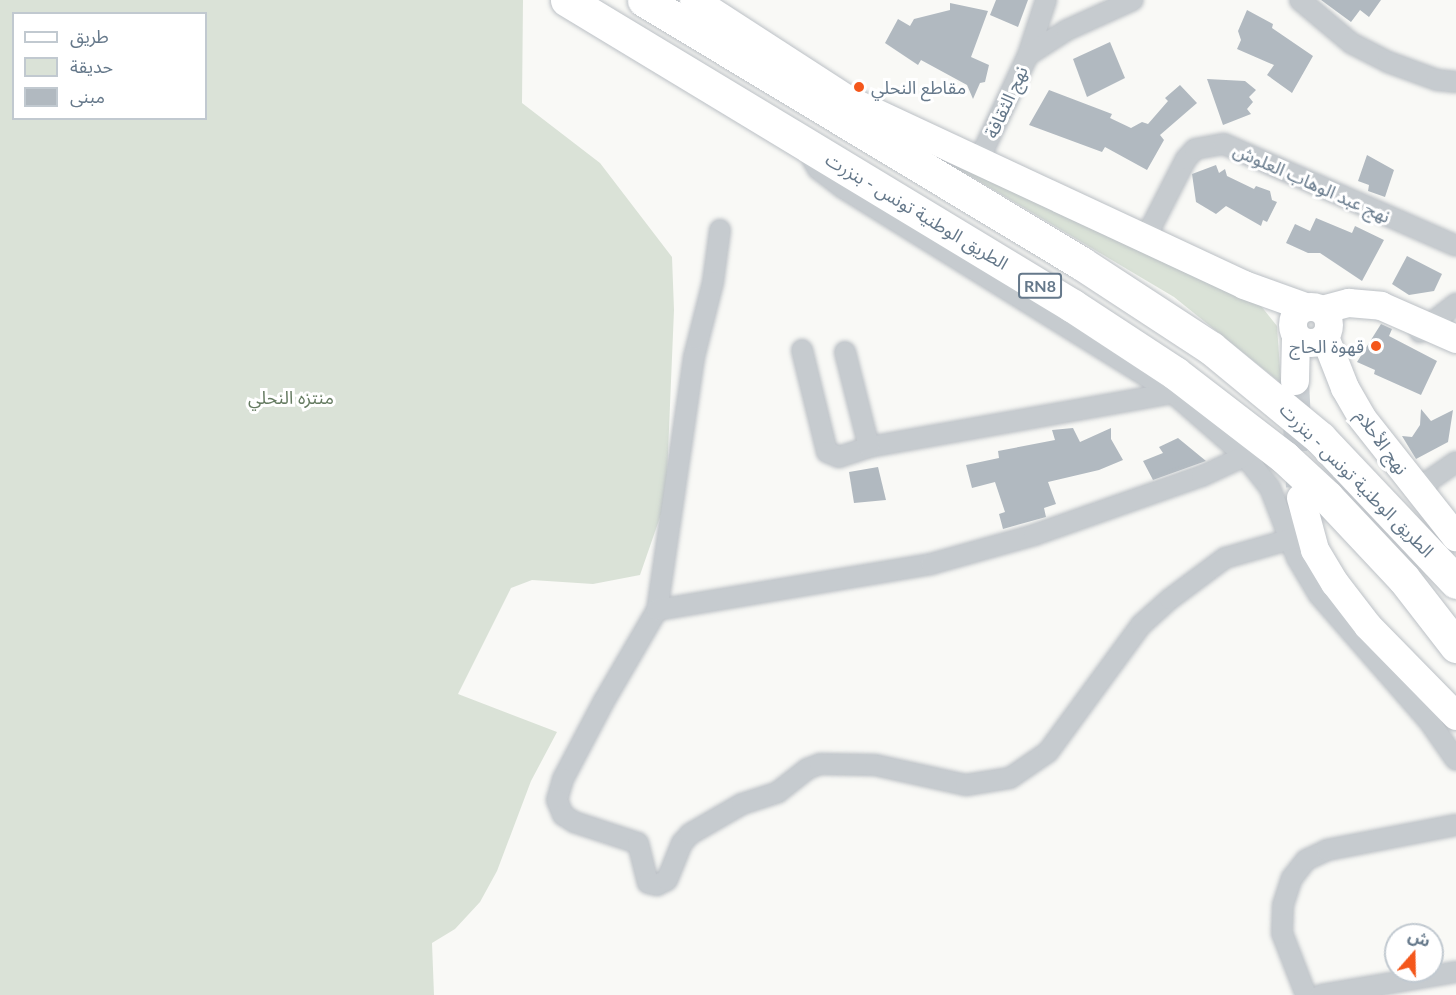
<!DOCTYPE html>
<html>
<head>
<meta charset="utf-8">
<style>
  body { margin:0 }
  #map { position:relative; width:1456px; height:995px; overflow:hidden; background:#f9f9f6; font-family:Lato,"Noto Sans Arabic",sans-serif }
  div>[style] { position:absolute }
  .green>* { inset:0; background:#dae2d7 }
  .building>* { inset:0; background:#b1b9c0 }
  .secondary-tunnel>* { height:28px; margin-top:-14px; transform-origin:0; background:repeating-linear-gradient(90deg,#cdd2d6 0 28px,transparent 0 42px) }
  .roads { filter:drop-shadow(0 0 2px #bbc0c5) drop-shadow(0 0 2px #bbc0c5) }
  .street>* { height:20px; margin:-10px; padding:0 10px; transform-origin:10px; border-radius:10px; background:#c6cbcf }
  .secondary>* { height:28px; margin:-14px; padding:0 14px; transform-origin:14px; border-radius:14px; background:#fff }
  .secondary>.ring { margin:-14px; padding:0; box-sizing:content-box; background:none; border:28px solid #fff; border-radius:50% }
  .highway>* { height:33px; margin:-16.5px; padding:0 16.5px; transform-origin:16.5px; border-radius:16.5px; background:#fff }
  .dots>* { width:16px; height:16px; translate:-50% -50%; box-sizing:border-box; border:3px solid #fff; border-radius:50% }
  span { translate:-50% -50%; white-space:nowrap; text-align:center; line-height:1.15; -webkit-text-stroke:6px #fff; paint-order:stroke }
  .shield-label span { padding:2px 4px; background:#fff; border:2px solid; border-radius:4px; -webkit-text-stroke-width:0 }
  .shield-label { font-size:16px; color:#65788a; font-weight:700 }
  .poi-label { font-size:18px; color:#65788a }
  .left { translate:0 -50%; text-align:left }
  .right { translate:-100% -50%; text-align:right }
  .street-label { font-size:18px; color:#65788a }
  .park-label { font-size:18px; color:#657b61 }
  .legend { position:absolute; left:12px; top:12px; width:195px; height:108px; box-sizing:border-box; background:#fff; border:2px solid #c1c9d0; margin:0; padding:8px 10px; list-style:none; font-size:18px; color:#65788a }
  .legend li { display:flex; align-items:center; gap:12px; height:30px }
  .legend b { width:30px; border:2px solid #c1c9d0 }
  .north { position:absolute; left:1384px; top:923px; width:60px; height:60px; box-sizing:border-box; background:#fff; border:2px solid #c1c9d0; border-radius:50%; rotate:20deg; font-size:16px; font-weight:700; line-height:24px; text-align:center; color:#65788a }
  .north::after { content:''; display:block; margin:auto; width:21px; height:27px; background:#f4571b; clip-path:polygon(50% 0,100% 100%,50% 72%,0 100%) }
</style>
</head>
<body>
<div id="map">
  <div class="green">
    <i style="clip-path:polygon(evenodd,0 0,523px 0,522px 103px,600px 163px,672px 257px,674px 310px,666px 500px,640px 575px,593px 584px,532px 580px,511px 588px,458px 694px,557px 732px,531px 781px,497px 871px,480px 902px,455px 929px,432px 943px,434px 995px,0 995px,0 0,14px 14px,206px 14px,206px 118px,14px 118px,14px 14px)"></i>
    <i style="clip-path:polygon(898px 133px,1261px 306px,1277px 326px,1281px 383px,1174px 297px)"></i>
  </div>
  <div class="building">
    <i style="clip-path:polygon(996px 0,1028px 0,1018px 27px,990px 15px)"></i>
    <i style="clip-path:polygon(1321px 0,1381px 0,1369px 17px,1360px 10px,1351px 22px)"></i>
    <i style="clip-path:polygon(950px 3px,988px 11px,971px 57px,989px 65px,985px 82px,980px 83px,973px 99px,967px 85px,921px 60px,918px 65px,885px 43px,898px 19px,910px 26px,914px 19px,950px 10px)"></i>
    <i style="clip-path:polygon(1247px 10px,1273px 24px,1272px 28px,1313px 56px,1292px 93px,1267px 75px,1274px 65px,1237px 49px,1241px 40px,1238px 31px)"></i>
    <i style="clip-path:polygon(1110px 42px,1125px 78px,1087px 97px,1073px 59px)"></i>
    <i style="clip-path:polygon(1207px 79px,1245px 81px,1256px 90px,1249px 97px,1253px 102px,1247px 109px,1251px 114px,1223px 125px)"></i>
    <i style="clip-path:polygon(1180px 85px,1197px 103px,1160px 135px,1164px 140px,1147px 170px,1105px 147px,1102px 152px,1029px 125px,1049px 90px,1112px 114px,1110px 118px,1131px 128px,1142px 122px,1148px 124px,1168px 101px,1165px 98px)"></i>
    <i style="clip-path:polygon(1367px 155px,1394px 170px,1385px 197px,1368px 191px,1369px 185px,1358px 181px)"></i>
    <i style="clip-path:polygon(1216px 165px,1219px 173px,1225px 169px,1227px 176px,1254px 189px,1256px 186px,1270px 191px,1272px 200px,1277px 202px,1267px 222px,1263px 220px,1261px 226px,1226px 206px,1216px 214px,1196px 202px,1192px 174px)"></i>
    <i style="clip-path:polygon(1316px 218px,1352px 233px,1355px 226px,1384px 240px,1362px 281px,1320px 253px,1308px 253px,1286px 243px,1295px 224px,1310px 231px)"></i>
    <i style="clip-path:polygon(1407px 256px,1442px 274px,1434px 291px,1409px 295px,1392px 284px)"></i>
    <i style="clip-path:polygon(1381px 324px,1392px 329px,1389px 336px,1437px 361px,1421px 395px,1374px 374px,1375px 370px,1357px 362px)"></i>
    <i style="clip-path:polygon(1421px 409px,1431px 421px,1453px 410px,1448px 442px,1416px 459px,1402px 436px,1412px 437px,1420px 425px)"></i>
    <i style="clip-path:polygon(1073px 428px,1080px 442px,1111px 428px,1111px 439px,1123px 460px,1099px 470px,1048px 482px,1056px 504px,1044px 508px,1046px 517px,1003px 529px,999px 514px,1005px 512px,995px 482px,972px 488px,966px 465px,999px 458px,998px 451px,1055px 440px,1052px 430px)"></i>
    <i style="clip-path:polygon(1178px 438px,1206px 461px,1153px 480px,1143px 461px,1163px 453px,1159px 447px)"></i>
    <i style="clip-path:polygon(878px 467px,886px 500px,854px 503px,849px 472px)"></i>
  </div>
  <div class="secondary-tunnel">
    <i style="left:1295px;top:381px;width:106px;rotate:87.3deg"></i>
  </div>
  <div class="roads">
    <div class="street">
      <i style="left:1300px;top:0;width:67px;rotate:40.1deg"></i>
      <i style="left:1351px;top:43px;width:42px;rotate:27.2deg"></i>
      <i style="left:1388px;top:62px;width:52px;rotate:20.2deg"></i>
      <i style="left:1437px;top:80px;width:19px;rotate:6deg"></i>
      <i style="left:1028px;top:55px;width:58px;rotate:-71.9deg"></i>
      <i style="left:811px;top:157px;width:14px;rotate:60deg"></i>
      <i style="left:818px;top:169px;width:31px;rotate:37deg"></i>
      <i style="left:843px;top:188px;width:388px;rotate:31.8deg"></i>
      <i style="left:1173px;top:393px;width:96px;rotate:41.2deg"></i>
      <i style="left:1245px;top:456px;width:41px;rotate:52deg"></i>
      <i style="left:1270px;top:488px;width:75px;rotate:68.9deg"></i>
      <i style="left:1297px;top:558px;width:43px;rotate:59.3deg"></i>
      <i style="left:1319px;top:595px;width:167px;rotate:48.9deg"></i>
      <i style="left:1429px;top:721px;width:47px;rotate:55.3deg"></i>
      <i style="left:979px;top:160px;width:116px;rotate:-65deg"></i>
      <i style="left:1028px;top:55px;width:46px;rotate:-32.7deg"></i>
      <i style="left:1067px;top:30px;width:72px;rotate:-24.4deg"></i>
      <i style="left:720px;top:230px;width:52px;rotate:97.7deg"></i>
      <i style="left:713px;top:282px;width:77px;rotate:104.2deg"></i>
      <i style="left:694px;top:357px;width:256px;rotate:98.3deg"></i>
      <i style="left:657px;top:610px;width:105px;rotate:120.2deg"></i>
      <i style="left:604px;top:701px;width:88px;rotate:117.7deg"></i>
      <i style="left:563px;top:779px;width:22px;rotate:106deg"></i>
      <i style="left:557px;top:800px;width:16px;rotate:68deg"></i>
      <i style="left:563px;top:815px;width:13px;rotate:32deg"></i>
      <i style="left:574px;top:822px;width:67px;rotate:18.2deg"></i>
      <i style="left:638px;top:843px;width:41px;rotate:76deg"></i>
      <i style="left:648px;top:883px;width:9px;rotate:13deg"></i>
      <i style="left:657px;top:885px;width:11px;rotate:-27deg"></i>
      <i style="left:667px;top:880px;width:40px;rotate:-68deg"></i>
      <i style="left:682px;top:843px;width:12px;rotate:-48deg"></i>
      <i style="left:690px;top:834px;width:60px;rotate:-30deg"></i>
      <i style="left:742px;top:804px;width:38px;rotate:-18deg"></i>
      <i style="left:778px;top:792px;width:37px;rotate:-38deg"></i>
      <i style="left:807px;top:769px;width:14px;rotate:-21deg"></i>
      <i style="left:820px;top:764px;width:55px;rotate:1deg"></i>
      <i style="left:875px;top:765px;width:93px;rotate:12.4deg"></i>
      <i style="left:966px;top:785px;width:45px;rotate:-9deg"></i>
      <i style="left:1010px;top:778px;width:46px;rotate:-34.4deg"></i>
      <i style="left:1048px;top:752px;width:157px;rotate:-53.8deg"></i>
      <i style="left:1141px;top:625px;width:39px;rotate:-42deg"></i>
      <i style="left:1170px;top:599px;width:69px;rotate:-36.7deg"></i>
      <i style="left:1225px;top:558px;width:69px;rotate:-16.1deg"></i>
      <i style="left:1145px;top:239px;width:90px;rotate:-62.9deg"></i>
      <i style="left:1186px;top:159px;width:13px;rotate:-48deg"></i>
      <i style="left:1195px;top:149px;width:29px;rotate:-10deg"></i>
      <i style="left:1224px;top:144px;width:253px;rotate:23.7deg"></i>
      <i style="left:1420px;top:332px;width:46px;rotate:-37.9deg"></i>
      <i style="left:802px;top:350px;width:105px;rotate:76.2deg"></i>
      <i style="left:827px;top:452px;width:13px;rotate:23deg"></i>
      <i style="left:839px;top:457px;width:32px;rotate:-18deg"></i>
      <i style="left:869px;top:447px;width:309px;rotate:-10.1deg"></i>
      <i style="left:845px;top:352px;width:98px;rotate:75.8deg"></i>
      <i style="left:1417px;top:489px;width:47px;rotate:-34.7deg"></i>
      <i style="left:657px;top:610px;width:278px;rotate:-9.5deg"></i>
      <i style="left:931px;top:564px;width:107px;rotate:-15.7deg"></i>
      <i style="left:1034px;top:535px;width:178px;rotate:-19.4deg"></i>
      <i style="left:1202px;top:476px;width:47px;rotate:-24.9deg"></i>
      <i style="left:1306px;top:995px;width:66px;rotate:-111.2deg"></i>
      <i style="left:1282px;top:933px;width:28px;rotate:-88deg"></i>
      <i style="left:1283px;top:905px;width:28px;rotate:-72deg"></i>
      <i style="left:1292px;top:878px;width:23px;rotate:-52deg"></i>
      <i style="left:1306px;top:860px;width:23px;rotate:-25deg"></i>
      <i style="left:1327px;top:850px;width:131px;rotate:-11deg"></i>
      <i style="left:1321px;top:995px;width:137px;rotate:-9.7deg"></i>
    </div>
    <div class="secondary">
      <i style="left:694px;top:0;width:186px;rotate:32.9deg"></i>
      <i style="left:850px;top:101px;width:435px;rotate:25deg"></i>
      <i style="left:1244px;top:285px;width:65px;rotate:19.8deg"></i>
      <i class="ring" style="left:1293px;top:307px;width:8px;height:8px"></i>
      <i style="left:1322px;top:310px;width:28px;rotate:-15deg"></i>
      <i style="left:1349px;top:303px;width:32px;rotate:5deg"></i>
      <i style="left:1381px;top:306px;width:82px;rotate:23.7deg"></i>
      <i style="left:1325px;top:337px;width:55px;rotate:68.6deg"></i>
      <i style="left:1345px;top:388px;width:34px;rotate:60deg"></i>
      <i style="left:1362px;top:418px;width:152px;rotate:51.7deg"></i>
      <i style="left:1295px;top:381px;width:45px;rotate:-88.7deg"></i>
      <i style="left:1301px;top:498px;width:54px;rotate:74.9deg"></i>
      <i style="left:1315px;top:550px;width:39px;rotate:59deg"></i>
      <i style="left:1335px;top:583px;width:54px;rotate:52.5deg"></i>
      <i style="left:1368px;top:626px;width:126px;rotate:45.6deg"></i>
    </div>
    <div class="highway">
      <i style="left:567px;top:0;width:591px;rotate:31.16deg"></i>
      <i style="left:1073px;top:306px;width:122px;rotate:33.3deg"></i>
      <i style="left:1175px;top:373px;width:138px;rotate:37.6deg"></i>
      <i style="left:1284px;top:457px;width:59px;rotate:42.9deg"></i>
      <i style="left:1327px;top:497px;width:112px;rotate:46.8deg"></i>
      <i style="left:1404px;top:579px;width:85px;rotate:52.2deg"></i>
      <i style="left:644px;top:0;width:510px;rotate:31.04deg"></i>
      <i style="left:1081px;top:263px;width:155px;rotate:33.2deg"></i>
      <i style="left:1211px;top:348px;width:141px;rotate:39.5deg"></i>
      <i style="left:1320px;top:438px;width:198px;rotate:46.6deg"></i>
    </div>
  </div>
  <div class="dots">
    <i style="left:859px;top:87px;background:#f4571b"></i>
    <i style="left:1376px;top:346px;background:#f4571b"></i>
  </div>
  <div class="shield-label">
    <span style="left:1040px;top:286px">RN8</span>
  </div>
  <div class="poi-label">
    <span class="left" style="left:871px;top:87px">مقاطع النحلي</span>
    <span class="right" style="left:1364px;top:346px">قهوة الحاج</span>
  </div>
  <div class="street-label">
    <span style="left:1006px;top:102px;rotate:-65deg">نهج الثقافة</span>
    <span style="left:1312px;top:183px;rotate:24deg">نهج عبد الوهاب العلوش</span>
    <span style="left:917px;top:211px;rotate:31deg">الطريق الوطنية تونس - بنزرت</span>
    <span style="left:1382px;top:442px;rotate:54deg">نهج الأحلام</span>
    <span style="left:1357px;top:480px;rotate:45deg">الطريق الوطنية تونس - بنزرت</span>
  </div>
  <div class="park-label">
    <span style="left:291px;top:397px">منتزه النحلي</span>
  </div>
  <ul class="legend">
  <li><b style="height:8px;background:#fff"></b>طريق</li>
  <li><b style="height:16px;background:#dae2d7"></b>حديقة</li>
  <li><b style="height:16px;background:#b1b9c0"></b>مبنى</li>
  </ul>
  <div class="north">ش</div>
</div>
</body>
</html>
